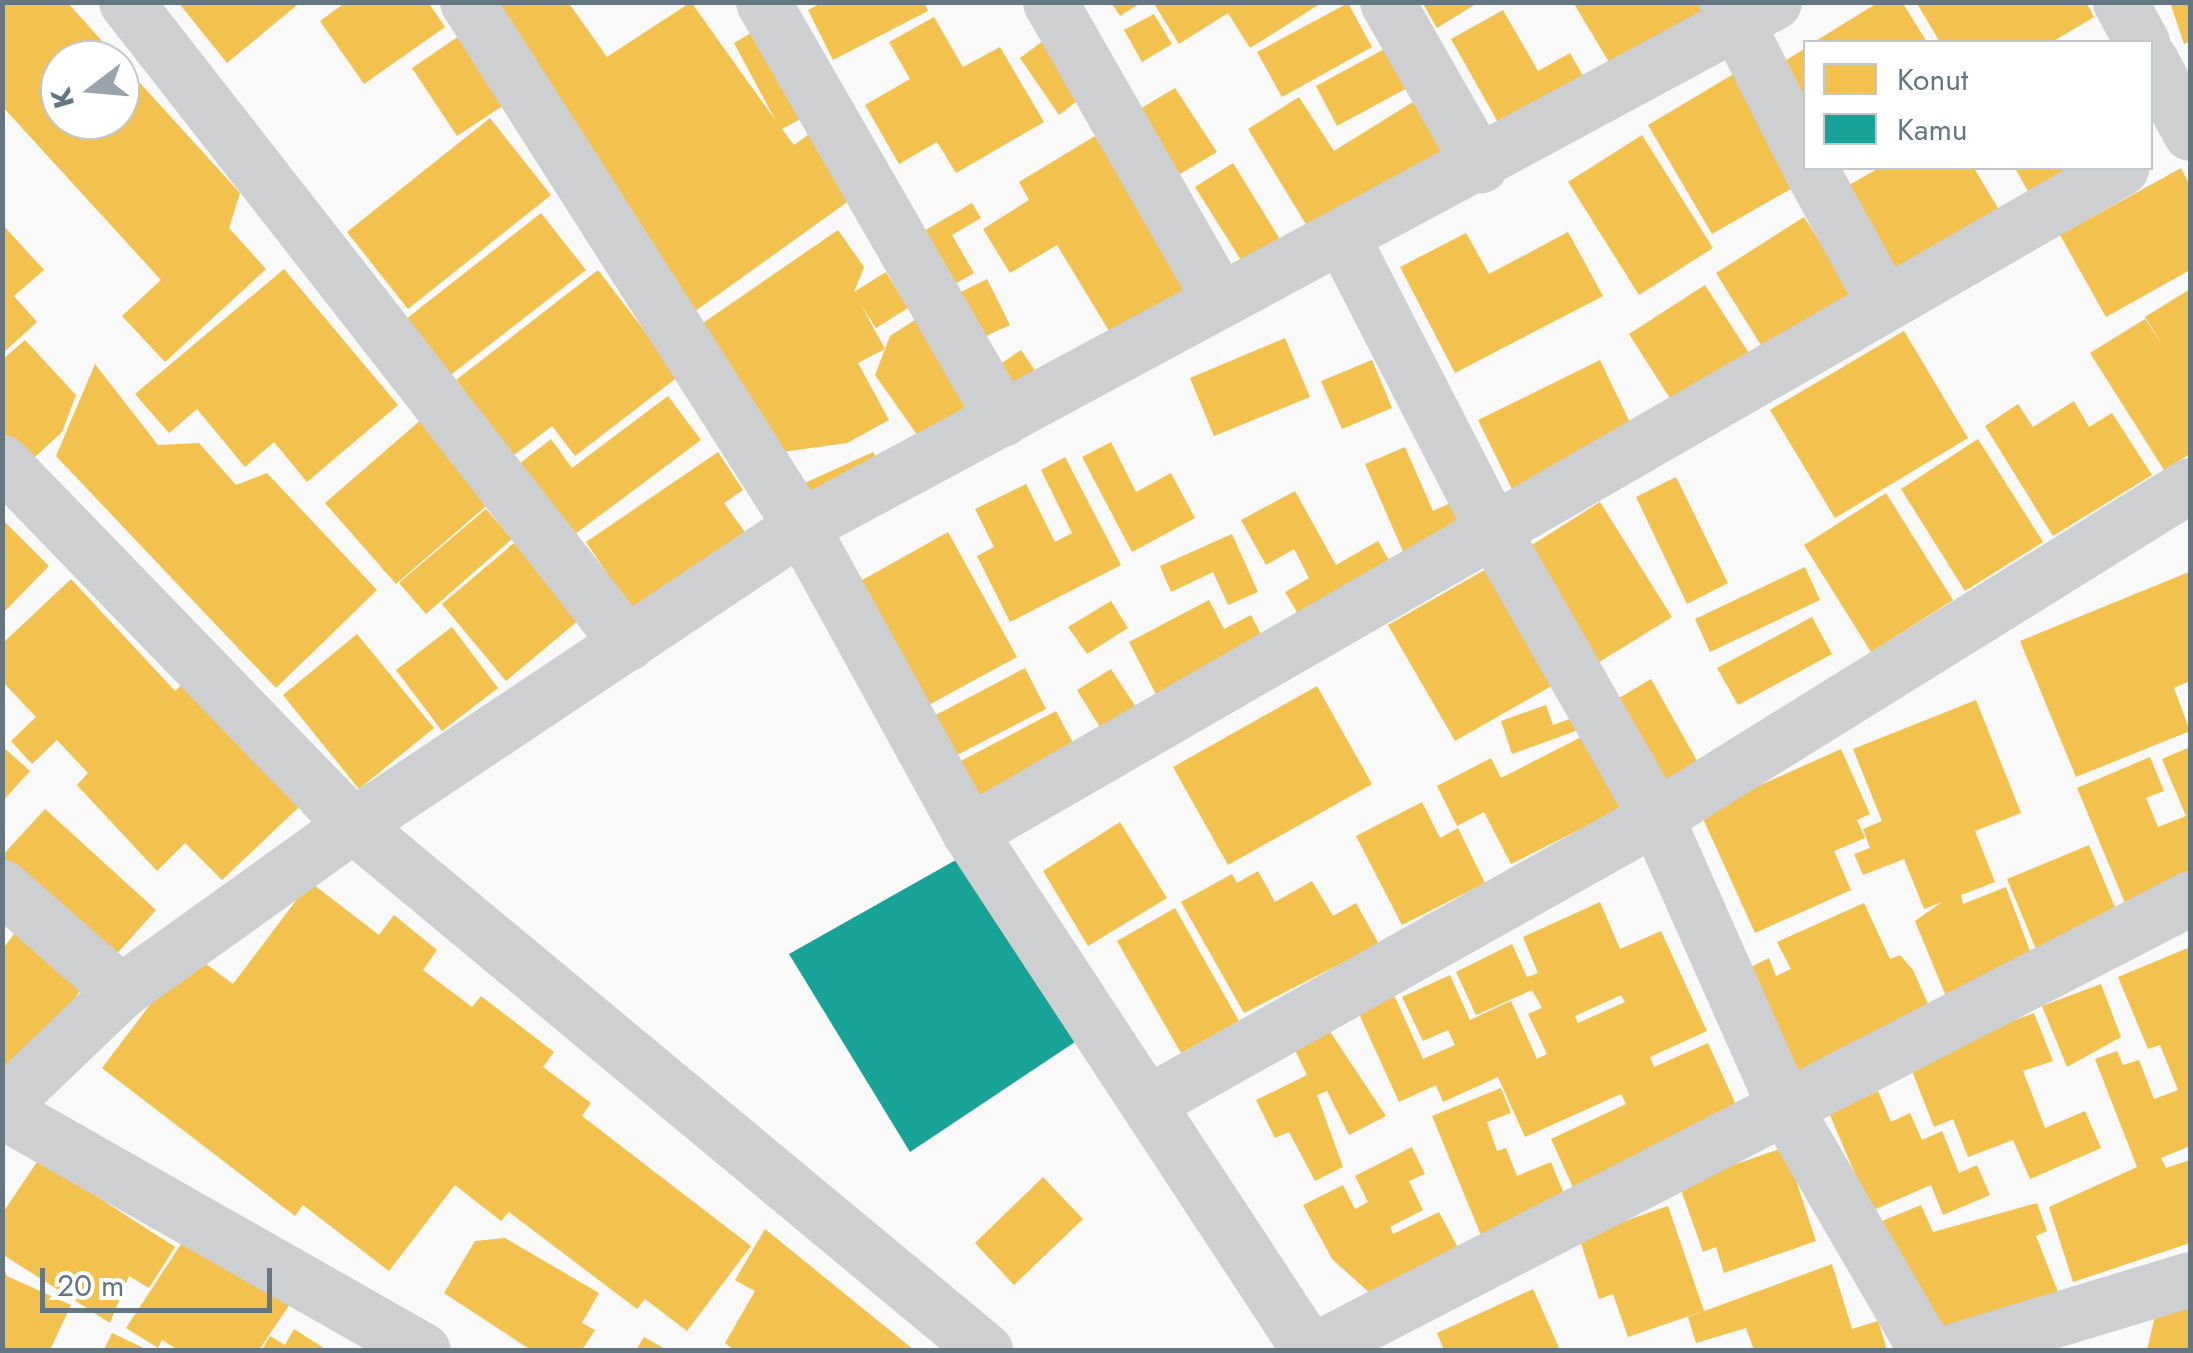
<!DOCTYPE html>
<html>
<head>
<meta charset="utf-8">
<style>
  body { margin:0 }
  #map { position:relative; width:2193px; height:1353px; overflow:hidden; background:#f9f9f9; font-family:Jost,sans-serif }
  div>[style] { position:absolute }
  .homes>* { inset:0; background:#f2c14e }
  .public>* { inset:0; background:#17a398 }
  .minor>* { height:55px; margin:-27.5px; padding:0 27.5px; transform-origin:27.5px; border-radius:27.5px; background:#cecfd0 }
  span { translate:-50% -50%; white-space:nowrap; text-align:center; line-height:1.15; -webkit-text-stroke:10px #fff; paint-order:stroke }
  .frame { position:absolute; inset:0; border:5px solid #657683; pointer-events:none }
  .legend { position:absolute; left:1803px; top:40px; width:350px; height:130px; box-sizing:border-box; background:#fff; border:2px solid #c1c8cd; margin:0; padding:12px 18px; list-style:none; font-size:30px; color:#657683 }
  .legend li { display:flex; align-items:center; gap:20px; height:50px }
  .legend b { width:50px; border:2px solid #c1c8cd }
  .north { position:absolute; left:40px; top:40px; width:100px; height:100px; box-sizing:border-box; background:#fff; border:2px solid #c1c8cd; border-radius:50%; rotate:254deg; font-size:28px; font-weight:700; line-height:40px; text-align:center; color:#657683 }
  .north::after { content:''; display:block; margin:auto; width:35px; height:45px; background:#99a4ac; clip-path:polygon(50% 0,100% 100%,50% 72%,0 100%) }
  .scale { position:absolute; left:40px; top:1268px; width:232px; height:45px; box-sizing:border-box; border:5px solid #657683; border-top:0; padding-left:12px; font-size:30px; line-height:35px; white-space:nowrap; color:#657683; -webkit-text-stroke:8px #fff; paint-order:stroke }
</style>
</head>
<body>
<div id="map">
  <div class="homes">
    <i style="clip-path:polygon(2px 2px,67px 2px,119px 60px,60px 60px,60px 120px,120px 120px,120px 61px,240px 193px,229px 228px,266px 269px,165px 362px,122px 316px,161px 280px,2px 106px)"></i>
    <i style="clip-path:polygon(178px 2px,295px 2px,297px 5px,227px 63px)"></i>
    <i style="clip-path:polygon(346px 2px,428px 2px,445px 27px,364px 84px,320px 21px)"></i>
    <i style="clip-path:polygon(462px 2px,568px 2px,607px 57px,691px 2px,776px 121px,734px 43px,773px 20px,821px 108px,782px 129px,794px 145px,812px 132px,857px 195px,687px 317px)"></i>
    <i style="clip-path:polygon(823px 2px,924px 2px,928px 11px,833px 60px,808px 10px)"></i>
    <i style="clip-path:polygon(1111px 2px,1142px 2px,1120px 16px)"></i>
    <i style="clip-path:polygon(1153px 2px,1323px 2px,1250px 48px,1228px 13px,1179px 44px)"></i>
    <i style="clip-path:polygon(1422px 2px,1479px 2px,1437px 28px)"></i>
    <i style="clip-path:polygon(1573px 2px,1702px 2px,1712px 20px,1618px 77px)"></i>
    <i style="clip-path:polygon(1879px 2px,1902px 2px,1927px 42px,1814px 42px)"></i>
    <i style="clip-path:polygon(1916px 2px,2086px 2px,2094px 17px,2052px 42px,1940px 42px)"></i>
    <i style="clip-path:polygon(2170px 2px,2190px 2px,2190px 42px,2184px 44px)"></i>
    <i style="clip-path:polygon(1348px 3px,1372px 47px,1282px 97px,1257px 52px)"></i>
    <i style="clip-path:polygon(1503px 10px,1538px 71px,1570px 53px,1592px 92px,1508px 140px,1451px 39px)"></i>
    <i style="clip-path:polygon(1154px 14px,1172px 44px,1142px 62px,1124px 30px)"></i>
    <i style="clip-path:polygon(934px 17px,963px 67px,1000px 47px,1044px 122px,956px 173px,937px 142px,899px 164px,865px 105px,910px 79px,889px 42px)"></i>
    <i style="clip-path:polygon(462px 34px,507px 103px,457px 136px,412px 68px)"></i>
    <i style="clip-path:polygon(1401px 40px,1422px 80px,1337px 126px,1316px 86px)"></i>
    <i style="clip-path:polygon(1043px 41px,1081px 98px,1059px 115px,1020px 58px)"></i>
    <i style="clip-path:polygon(1806px 48px,1806px 134px,1768px 71px)"></i>
    <i style="clip-path:polygon(1737px 72px,1801px 183px,1712px 234px,1648px 125px)"></i>
    <i style="clip-path:polygon(1175px 88px,1217px 152px,1175px 177px,1135px 112px)"></i>
    <i style="clip-path:polygon(1424px 95px,1460px 156px,1318px 244px,1248px 129px,1299px 97px,1334px 151px)"></i>
    <i style="clip-path:polygon(490px 118px,551px 195px,408px 309px,347px 232px)"></i>
    <i style="clip-path:polygon(1642px 135px,1713px 248px,1639px 295px,1568px 182px)"></i>
    <i style="clip-path:polygon(1095px 136px,1198px 309px,1123px 354px,1057px 245px,1010px 273px,983px 229px,1029px 200px,1019px 182px)"></i>
    <i style="clip-path:polygon(1233px 163px,1283px 244px,1246px 268px,1195px 187px)"></i>
    <i style="clip-path:polygon(1879px 168px,1974px 168px,2004px 218px,1896px 280px,1842px 189px)"></i>
    <i style="clip-path:polygon(2015px 168px,2101px 168px,2035px 204px)"></i>
    <i style="clip-path:polygon(2181px 168px,2190px 186px,2190px 270px,2106px 317px,2060px 235px)"></i>
    <i style="clip-path:polygon(972px 203px,981px 218px,952px 235px,974px 273px,948px 288px,917px 235px)"></i>
    <i style="clip-path:polygon(541px 213px,586px 270px,430px 391px,387px 334px)"></i>
    <i style="clip-path:polygon(1804px 217px,1858px 302px,1769px 358px,1716px 273px)"></i>
    <i style="clip-path:polygon(2px 224px,44px 270px,14px 296px,37px 322px,2px 354px)"></i>
    <i style="clip-path:polygon(838px 230px,864px 267px,854px 292px,886px 272px,908px 308px,876px 328px,861px 305px,885px 349px,858px 363px,889px 420px,847px 443px,782px 452px,697px 327px)"></i>
    <i style="clip-path:polygon(1568px 232px,1603px 296px,1455px 373px,1400px 267px,1466px 233px,1489px 274px)"></i>
    <i style="clip-path:polygon(284px 269px,398px 405px,307px 482px,274px 442px,245px 467px,197px 409px,169px 433px,135px 394px)"></i>
    <i style="clip-path:polygon(598px 270px,679px 376px,575px 456px,552px 426px,505px 462px,447px 387px)"></i>
    <i style="clip-path:polygon(987px 279px,1010px 325px,979px 339px,957px 294px)"></i>
    <i style="clip-path:polygon(1705px 285px,1754px 361px,1678px 411px,1629px 334px)"></i>
    <i style="clip-path:polygon(2190px 289px,2190px 454px,2164px 470px,2090px 353px,2145px 319px,2165px 349px,2145px 317px)"></i>
    <i style="clip-path:polygon(927px 312px,982px 415px,923px 443px,875px 375px,890px 336px)"></i>
    <i style="clip-path:polygon(1904px 331px,1968px 438px,1835px 518px,1770px 410px)"></i>
    <i style="clip-path:polygon(1285px 338px,1310px 397px,1214px 436px,1190px 378px)"></i>
    <i style="clip-path:polygon(25px 340px,76px 395px,62px 432px,25px 466px,2px 442px,2px 360px)"></i>
    <i style="clip-path:polygon(1021px 350px,1047px 388px,1017px 407px,992px 370px)"></i>
    <i style="clip-path:polygon(1372px 360px,1392px 408px,1342px 429px,1321px 381px)"></i>
    <i style="clip-path:polygon(1600px 360px,1635px 433px,1514px 493px,1478px 420px)"></i>
    <i style="clip-path:polygon(95px 364px,158px 445px,199px 443px,236px 485px,267px 473px,377px 590px,276px 688px,56px 456px)"></i>
    <i style="clip-path:polygon(668px 396px,701px 440px,563px 543px,510px 471px,551px 439px,572px 468px)"></i>
    <i style="clip-path:polygon(2074px 401px,2089px 427px,2112px 413px,2152px 475px,2053px 536px,1985px 426px,2018px 404px,2033px 427px)"></i>
    <i style="clip-path:polygon(430px 412px,500px 494px,396px 584px,325px 503px)"></i>
    <i style="clip-path:polygon(1978px 439px,2043px 542px,1965px 591px,1901px 489px)"></i>
    <i style="clip-path:polygon(1111px 442px,1136px 492px,1171px 473px,1195px 518px,1132px 552px,1082px 457px)"></i>
    <i style="clip-path:polygon(1405px 447px,1433px 511px,1457px 500px,1469px 528px,1405px 556px,1365px 464px)"></i>
    <i style="clip-path:polygon(718px 452px,743px 490px,724px 503px,747px 535px,634px 613px,586px 542px)"></i>
    <i style="clip-path:polygon(873px 452px,882px 467px,810px 508px,796px 487px)"></i>
    <i style="clip-path:polygon(1065px 457px,1121px 565px,1010px 622px,977px 556px,994px 547px,975px 509px,1026px 484px,1055px 542px,1072px 533px,1041px 470px)"></i>
    <i style="clip-path:polygon(1676px 477px,1728px 583px,1687px 604px,1636px 497px)"></i>
    <i style="clip-path:polygon(1295px 491px,1336px 565px,1378px 541px,1395px 571px,1303px 622px,1285px 592px,1309px 578px,1294px 549px,1266px 565px,1241px 520px)"></i>
    <i style="clip-path:polygon(1886px 493px,1953px 600px,1871px 652px,1804px 545px)"></i>
    <i style="clip-path:polygon(1600px 502px,1672px 617px,1593px 666px,1521px 552px)"></i>
    <i style="clip-path:polygon(486px 509px,512px 539px,426px 614px,399px 583px)"></i>
    <i style="clip-path:polygon(2px 519px,49px 566px,2px 614px)"></i>
    <i style="clip-path:polygon(948px 532px,1017px 657px,925px 707px,857px 583px)"></i>
    <i style="clip-path:polygon(1232px 534px,1258px 592px,1228px 605px,1213px 572px,1171px 592px,1160px 566px)"></i>
    <i style="clip-path:polygon(514px 543px,579px 620px,506px 681px,442px 604px)"></i>
    <i style="clip-path:polygon(1502px 560px,1569px 676px,1455px 741px,1388px 625px)"></i>
    <i style="clip-path:polygon(1805px 567px,1820px 600px,1710px 652px,1695px 619px)"></i>
    <i style="clip-path:polygon(2189px 572px,2190px 681px,2174px 688px,2190px 731px,2076px 777px,2020px 641px)"></i>
    <i style="clip-path:polygon(71px 579px,175px 691px,196px 672px,300px 806px,222px 880px,185px 843px,157px 871px,77px 785px,88px 773px,57px 740px,32px 764px,11px 741px,36px 717px,2px 681px,2px 644px)"></i>
    <i style="clip-path:polygon(1209px 600px,1224px 629px,1251px 615px,1266px 644px,1159px 700px,1129px 642px)"></i>
    <i style="clip-path:polygon(1111px 601px,1128px 628px,1087px 654px,1068px 627px)"></i>
    <i style="clip-path:polygon(1812px 617px,1832px 654px,1738px 705px,1717px 668px)"></i>
    <i style="clip-path:polygon(452px 627px,498px 688px,442px 731px,396px 670px)"></i>
    <i style="clip-path:polygon(357px 634px,434px 728px,359px 789px,283px 695px)"></i>
    <i style="clip-path:polygon(1025px 668px,1046px 709px,953px 757px,932px 717px)"></i>
    <i style="clip-path:polygon(1111px 669px,1136px 707px,1101px 729px,1077px 690px)"></i>
    <i style="clip-path:polygon(1651px 679px,1699px 764px,1654px 789px,1607px 705px)"></i>
    <i style="clip-path:polygon(1317px 686px,1372px 784px,1228px 865px,1173px 767px)"></i>
    <i style="clip-path:polygon(1976px 700px,2021px 813px,1975px 831px,1995px 882px,1961px 895px,1963px 904px,2006px 887px,2033px 959px,1945px 994px,1915px 921px,1942px 902px,1924px 909px,1904px 859px,1863px 875px,1854px 854px,1870px 848px,1863px 829px,1882px 821px,1853px 749px)"></i>
    <i style="clip-path:polygon(1546px 705px,1553px 725px,1584px 714px,1589px 726px,1512px 754px,1501px 721px)"></i>
    <i style="clip-path:polygon(1056px 711px,1080px 756px,979px 809px,955px 764px)"></i>
    <i style="clip-path:polygon(1593px 731px,1630px 804px,1511px 864px,1484px 812px,1457px 826px,1437px 786px,1491px 758px,1501px 778px)"></i>
    <i style="clip-path:polygon(2px 746px,30px 771px,2px 802px)"></i>
    <i style="clip-path:polygon(2190px 747px,2190px 876px,2125px 903px,2077px 788px,2150px 757px,2164px 791px,2146px 798px,2158px 827px,2186px 816px,2162px 759px)"></i>
    <i style="clip-path:polygon(1841px 749px,1870px 814px,1857px 820px,1865px 838px,1834px 851px,1851px 890px,1755px 933px,1700px 812px)"></i>
    <i style="clip-path:polygon(1422px 802px,1440px 838px,1458px 828px,1485px 883px,1402px 925px,1356px 836px)"></i>
    <i style="clip-path:polygon(45px 809px,156px 910px,103px 969px,2px 876px,2px 856px)"></i>
    <i style="clip-path:polygon(1120px 822px,1167px 898px,1088px 946px,1043px 871px)"></i>
    <i style="clip-path:polygon(2089px 845px,2120px 919px,2038px 954px,2007px 879px)"></i>
    <i style="clip-path:polygon(1258px 871px,1275px 902px,1312px 881px,1333px 916px,1356px 903px,1379px 944px,1244px 1013px,1181px 902px,1232px 874px,1237px 883px)"></i>
    <i style="clip-path:polygon(310px 882px,379px 935px,394px 915px,437px 950px,423px 970px,472px 1007px,481px 996px,554px 1052px,543px 1067px,591px 1103px,582px 1116px,751px 1246px,687px 1331px,645px 1299px,637px 1309px,509px 1212px,501px 1221px,455px 1185px,389px 1271px,303px 1205px,295px 1216px,102px 1068px,190px 952px,233px 984px)"></i>
    <i style="clip-path:polygon(evenodd,1600px 902px,1620px 949px,1661px 931px,1707px 1031px,1650px 1057px,1654px 1067px,1708px 1043px,1737px 1107px,1576px 1194px,1551px 1139px,1626px 1104px,1621px 1094px,1525px 1137px,1498px 1077px,1443px 1102px,1436px 1085px,1399px 1102px,1353px 1001px,1389px 984px,1423px 1059px,1455px 1045px,1448px 1030px,1423px 1041px,1402px 997px,1450px 975px,1470px 1020px,1511px 1001px,1537px 1059px,1547px 1054px,1528px 1014px,1542px 1008px,1532px 990px,1476px 1015px,1456px 972px,1512px 944px,1527px 977px,1538px 973px,1523px 937px,1600px 902px,1621px 995px,1625px 1002px,1578px 1023px,1575px 1016px,1621px 995px)"></i>
    <i style="clip-path:polygon(1864px 903px,1890px 959px,1900px 955px,1913px 970px,1932px 1013px,1793px 1076px,1745px 970px,1769px 958px,1776px 976px,1791px 969px,1777px 942px)"></i>
    <i style="clip-path:polygon(1175px 908px,1239px 1021px,1181px 1053px,1117px 941px)"></i>
    <i style="clip-path:polygon(23px 922px,92px 975px,11px 1085px,2px 1079px,2px 950px)"></i>
    <i style="clip-path:polygon(2190px 947px,2190px 1146px,2161px 1158px,2166px 1168px,2190px 1160px,2190px 1243px,2073px 1282px,2049px 1207px,2137px 1167px,2095px 1059px,2117px 1051px,2123px 1065px,2139px 1060px,2154px 1099px,2178px 1090px,2160px 1045px,2148px 1049px,2118px 977px)"></i>
    <i style="clip-path:polygon(2101px 984px,2121px 1037px,2067px 1067px,2042px 1006px)"></i>
    <i style="clip-path:polygon(2034px 1013px,2053px 1061px,2023px 1071px,2045px 1128px,2085px 1111px,2101px 1148px,2030px 1179px,2013px 1140px,1968px 1157px,1953px 1119px,1934px 1127px,1908px 1061px)"></i>
    <i style="clip-path:polygon(1327px 1027px,1386px 1116px,1349px 1135px,1327px 1091px,1317px 1095px,1343px 1167px,1315px 1181px,1289px 1132px,1275px 1138px,1256px 1100px,1307px 1075px,1292px 1044px)"></i>
    <i style="clip-path:polygon(1501px 1088px,1511px 1113px,1487px 1122px,1497px 1151px,1506px 1148px,1517px 1176px,1551px 1162px,1569px 1206px,1483px 1240px,1432px 1116px)"></i>
    <i style="clip-path:polygon(1878px 1091px,1891px 1122px,1910px 1113px,1922px 1140px,1942px 1131px,1959px 1173px,1977px 1165px,1990px 1195px,1943px 1215px,1931px 1185px,1871px 1211px,1829px 1113px)"></i>
    <i style="clip-path:polygon(1412px 1147px,1425px 1174px,1409px 1181px,1423px 1210px,1390px 1227px,1393px 1234px,1439px 1212px,1464px 1259px,1380px 1302px,1332px 1259px,1303px 1205px,1343px 1185px,1355px 1209px,1368px 1202px,1355px 1176px)"></i>
    <i style="clip-path:polygon(1785px 1147px,1816px 1241px,1724px 1273px,1716px 1247px,1703px 1252px,1679px 1184px)"></i>
    <i style="clip-path:polygon(39px 1159px,175px 1247px,149px 1288px,129px 1276px,110px 1323px,2px 1254px,2px 1214px)"></i>
    <i style="clip-path:polygon(1043px 1177px,1083px 1219px,1014px 1285px,975px 1243px)"></i>
    <i style="clip-path:polygon(2037px 1203px,2047px 1231px,2036px 1236px,2058px 1292px,1937px 1343px,1872px 1225px,1921px 1205px,1933px 1232px)"></i>
    <i style="clip-path:polygon(1668px 1206px,1704px 1311px,1628px 1337px,1613px 1294px,1599px 1299px,1579px 1237px)"></i>
    <i style="clip-path:polygon(765px 1229px,914px 1350px,734px 1350px,725px 1343px,755px 1291px,735px 1280px)"></i>
    <i style="clip-path:polygon(189px 1232px,292px 1301px,259px 1350px,178px 1350px,162px 1340px,158px 1348px,126px 1328px)"></i>
    <i style="clip-path:polygon(505px 1238px,599px 1293px,582px 1323px,595px 1330px,582px 1350px,531px 1350px,444px 1293px,475px 1241px)"></i>
    <i style="clip-path:polygon(2px 1264px,7px 1276px,71px 1305px,50px 1350px,2px 1350px)"></i>
    <i style="clip-path:polygon(1832px 1264px,1852px 1329px,1878px 1321px,1887px 1350px,1754px 1350px,1746px 1328px,1696px 1343px,1688px 1317px)"></i>
    <i style="clip-path:polygon(1533px 1289px,1560px 1350px,1444px 1350px,1437px 1333px)"></i>
    <i style="clip-path:polygon(2159px 1299px,2190px 1307px,2190px 1350px,2147px 1350px)"></i>
    <i style="clip-path:polygon(294px 1329px,327px 1350px,262px 1350px,270px 1336px,285px 1345px)"></i>
    <i style="clip-path:polygon(112px 1333px,148px 1350px,104px 1350px)"></i>
    <i style="clip-path:polygon(644px 1337px,667px 1350px,636px 1350px)"></i>
  </div>
  <div class="public">
    <i style="clip-path:polygon(970px 852px,1084px 1036px,910px 1152px,789px 954px)"></i>
  </div>
  <div class="minor">
    <i style="left:126px;top:2px;width:814px;rotate:51.99deg"></i>
    <i style="left:467px;top:2px;width:621px;rotate:57.49deg"></i>
    <i style="left:801px;top:526px;width:349px;rotate:61.2deg"></i>
    <i style="left:969px;top:832px;width:620px;rotate:56.72deg"></i>
    <i style="left:763px;top:2px;width:481px;rotate:60.1deg"></i>
    <i style="left:1050px;top:2px;width:339px;rotate:60.3deg"></i>
    <i style="left:1387px;top:2px;width:188px;rotate:60.3deg"></i>
    <i style="left:1726px;top:2px;width:177px;rotate:63.1deg"></i>
    <i style="left:2120px;top:2px;width:46px;rotate:61.2deg"></i>
    <i style="left:2150px;top:59px;width:84px;rotate:61.6deg"></i>
    <i style="left:1810px;top:168px;width:154px;rotate:61.3deg"></i>
    <i style="left:1342px;top:237px;width:328px;rotate:62.8deg"></i>
    <i style="left:1492px;top:529px;width:331px;rotate:60.3deg"></i>
    <i style="left:1656px;top:817px;width:318px;rotate:66.1deg"></i>
    <i style="left:1785px;top:1108px;width:280px;rotate:59.8deg"></i>
    <i style="left:2px;top:462px;width:505px;rotate:45.96deg"></i>
    <i style="left:353px;top:825px;width:822px;rotate:39.72deg"></i>
    <i style="left:969px;top:832px;width:1330px;rotate:-29.96deg"></i>
    <i style="left:2px;top:887px;width:158px;rotate:41.2deg"></i>
    <i style="left:1147px;top:1103px;width:584px;rotate:-29.33deg"></i>
    <i style="left:1656px;top:817px;width:629px;rotate:-31.87deg"></i>
    <i style="left:2px;top:1105px;width:165px;rotate:-43.8deg"></i>
    <i style="left:121px;top:991px;width:285px;rotate:-35.6deg"></i>
    <i style="left:353px;top:825px;width:539px;rotate:-33.72deg"></i>
    <i style="left:801px;top:526px;width:1105px;rotate:-28.3deg"></i>
    <i style="left:2px;top:1111px;width:484px;rotate:29.6deg"></i>
    <i style="left:1314px;top:1350px;width:986px;rotate:-27.29deg"></i>
    <i style="left:1955px;top:1350px;width:245px;rotate:-16.8deg"></i>
  </div>
  <div class="frame"></div>
  <ul class="legend">
  <li><b style="height:28px;background:#f2c14e"></b>Konut</li>
  <li><b style="height:28px;background:#17a398"></b>Kamu</li>
  </ul>
  <div class="north">K</div>
  <div class="scale">20 m</div>
</div>
</body>
</html>
